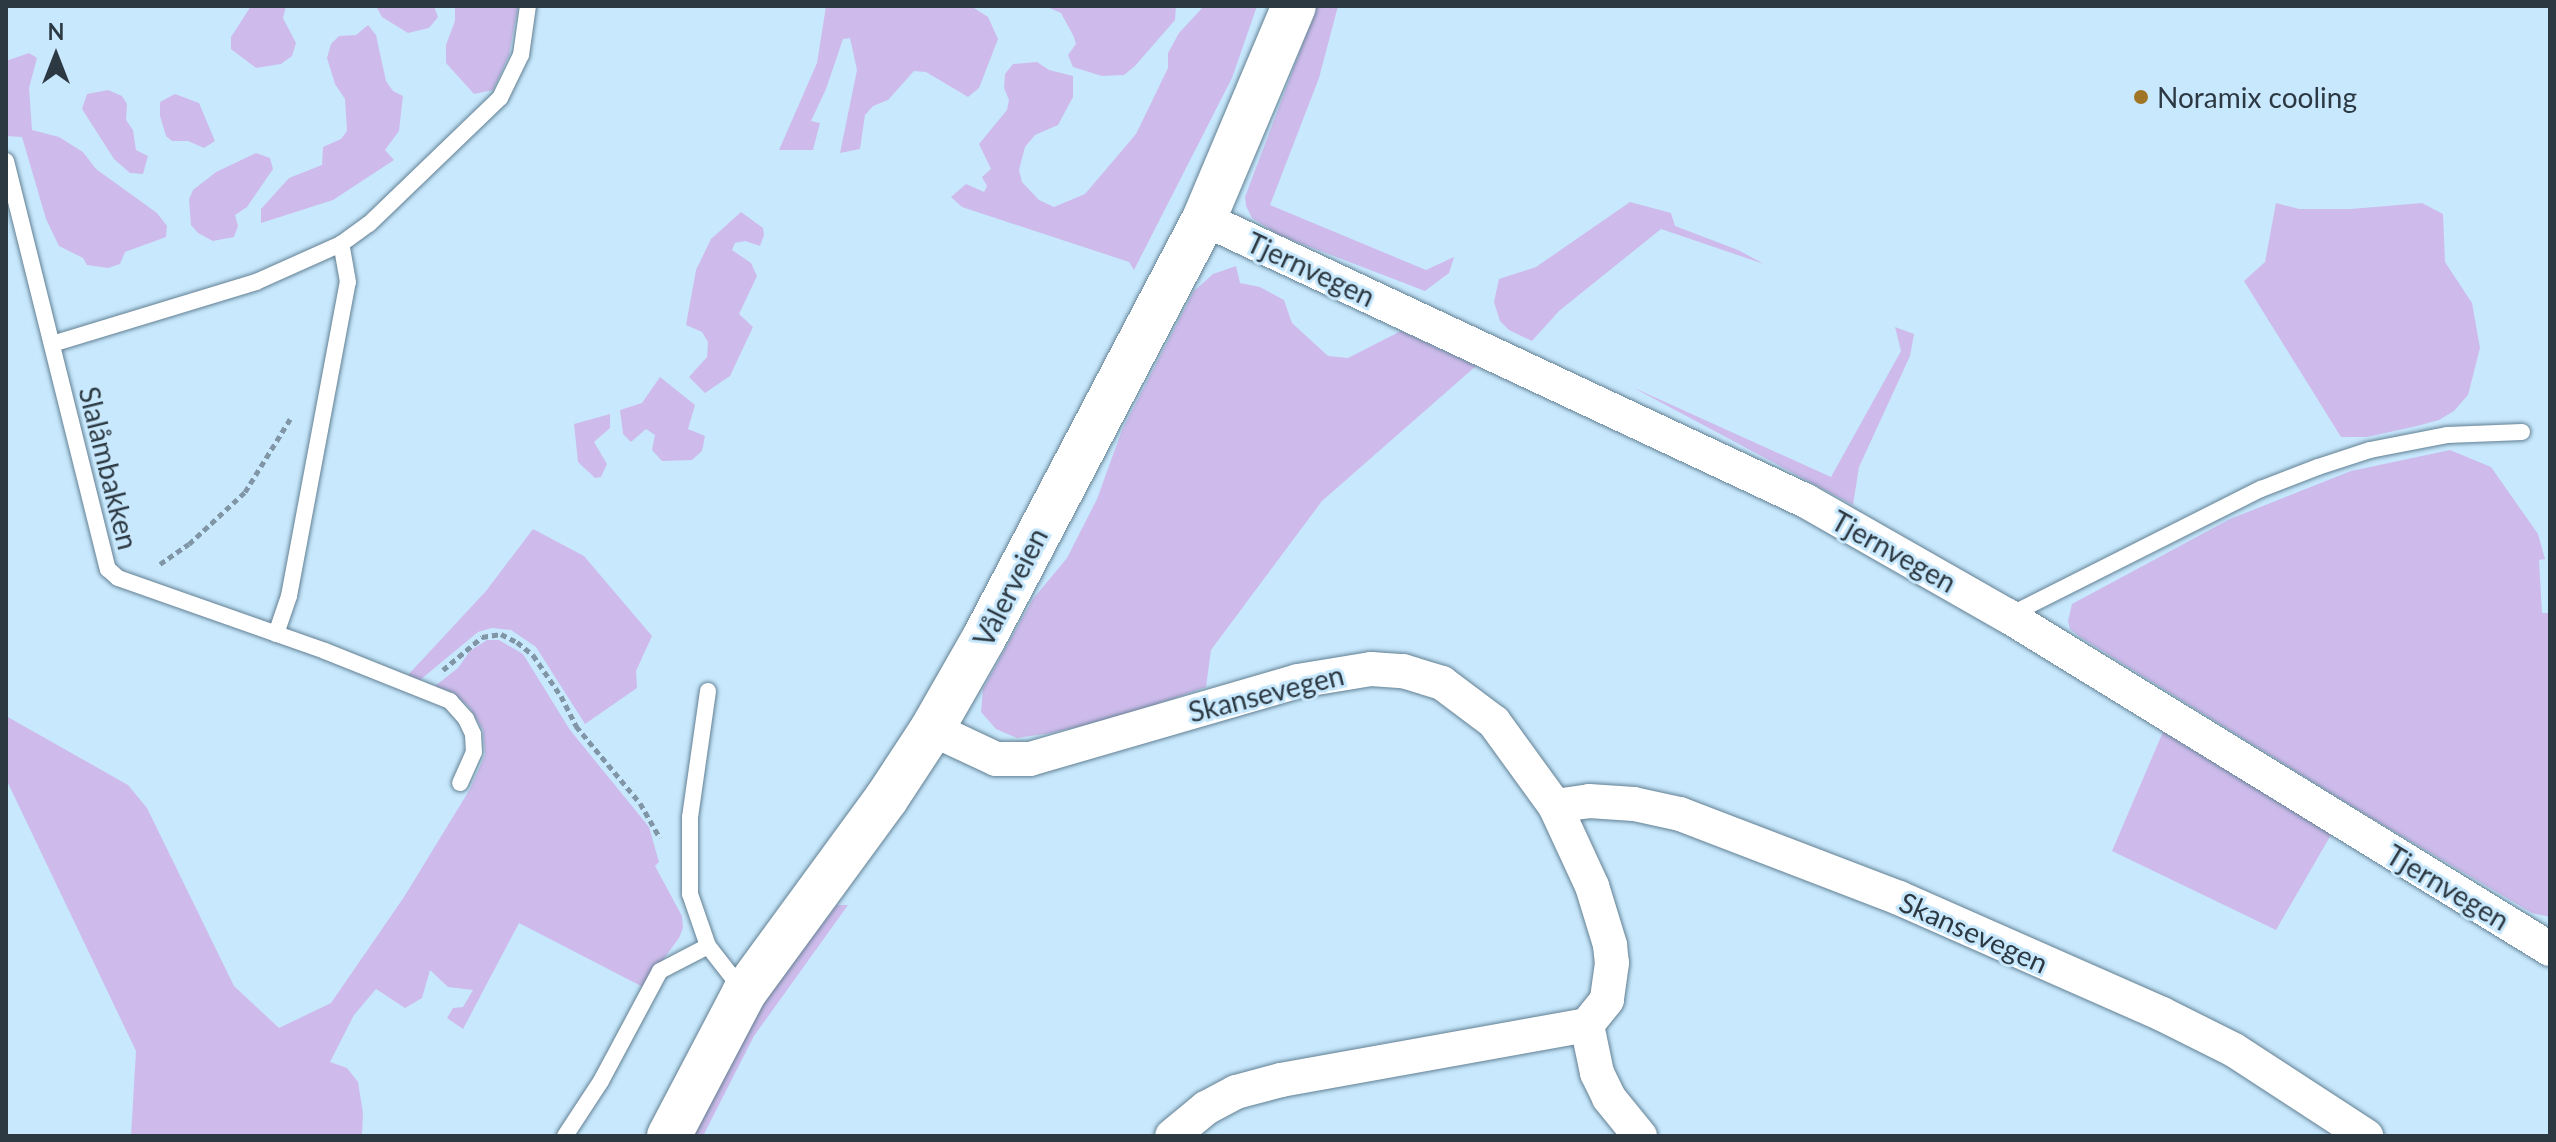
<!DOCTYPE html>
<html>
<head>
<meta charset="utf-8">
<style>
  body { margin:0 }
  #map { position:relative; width:2556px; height:1142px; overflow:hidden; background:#c8e8fd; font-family:Lato,sans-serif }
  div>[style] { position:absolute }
  .green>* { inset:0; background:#cebbec }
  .path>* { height:5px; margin-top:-2.5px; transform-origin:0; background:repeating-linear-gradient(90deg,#8096a6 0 6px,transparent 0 10px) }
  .roads { filter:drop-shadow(0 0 2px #638093) drop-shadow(0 0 2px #638093) }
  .lane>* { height:16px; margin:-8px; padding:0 8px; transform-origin:8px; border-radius:8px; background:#fff }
  .street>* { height:34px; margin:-17px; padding:0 17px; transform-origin:17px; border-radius:17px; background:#fff }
  .secondary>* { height:44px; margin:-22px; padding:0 22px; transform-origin:22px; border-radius:22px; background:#fff }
  .dots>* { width:22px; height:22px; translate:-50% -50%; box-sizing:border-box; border:4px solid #c8e8fd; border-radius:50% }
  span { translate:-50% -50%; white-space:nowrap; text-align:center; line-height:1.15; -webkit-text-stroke:6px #c8e8fd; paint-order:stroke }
  .poi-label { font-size:28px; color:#2d3942 }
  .left { translate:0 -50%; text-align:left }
  .street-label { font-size:28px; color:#2d3942 }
  .frame { position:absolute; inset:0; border:8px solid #2d3942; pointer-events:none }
  .north { position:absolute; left:16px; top:16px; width:80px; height:80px; -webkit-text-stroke:6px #c8e8fd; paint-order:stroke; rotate:0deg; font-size:22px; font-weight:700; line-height:32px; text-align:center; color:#2d3942 }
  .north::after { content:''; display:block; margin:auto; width:28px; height:36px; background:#2d3942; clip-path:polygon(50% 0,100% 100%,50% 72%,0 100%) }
</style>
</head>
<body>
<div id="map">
  <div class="green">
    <i style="clip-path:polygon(251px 6px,286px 6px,283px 18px,296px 43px,292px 56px,281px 64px,256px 68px,231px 49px,231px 37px)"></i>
    <i style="clip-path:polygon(376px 6px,434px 6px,438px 17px,429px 28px,408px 33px,382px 17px)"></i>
    <i style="clip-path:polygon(455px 6px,518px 6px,509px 55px,493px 90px,474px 94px,446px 63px,446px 45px,455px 21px)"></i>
    <i style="clip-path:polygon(826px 6px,971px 6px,988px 17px,998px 39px,979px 88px,968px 97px,926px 72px,914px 71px,888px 100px,873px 106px,865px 115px,860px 149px,840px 153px,857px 70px,850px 38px,843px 39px,826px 89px,811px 121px,820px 123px,813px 150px,779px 150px,817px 63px)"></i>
    <i style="clip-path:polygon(1045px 6px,1176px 6px,1175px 20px,1135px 66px,1124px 75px,1102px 76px,1073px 67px,1068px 55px,1076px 44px,1074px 37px,1061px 13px)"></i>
    <i style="clip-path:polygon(1204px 6px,1257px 6px,1232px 78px,1134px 270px,1129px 262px,962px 207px,951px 197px,966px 184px,984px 192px,987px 186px,982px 177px,991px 169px,979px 144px,1007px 110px,1009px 100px,1004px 88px,1005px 74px,1013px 64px,1037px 62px,1049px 70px,1073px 76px,1073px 97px,1058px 125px,1035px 135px,1025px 147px,1019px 170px,1022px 182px,1039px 200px,1054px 207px,1085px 194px,1136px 134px,1168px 68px,1168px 53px,1179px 33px)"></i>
    <i style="clip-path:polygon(1317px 6px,1338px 6px,1319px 78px,1270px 205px,1426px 270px,1454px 257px,1449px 273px,1425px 291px,1279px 235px,1252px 218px,1246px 206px,1245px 197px)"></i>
    <i style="clip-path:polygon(368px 25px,376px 35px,386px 81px,393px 91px,403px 96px,399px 131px,385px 150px,394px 160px,333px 200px,261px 223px,261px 209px,289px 178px,322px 165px,323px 147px,341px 139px,347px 131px,345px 99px,335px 84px,327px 58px,331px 44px,339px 36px,356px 35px)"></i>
    <i style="clip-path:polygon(29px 53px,37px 58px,29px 88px,32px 130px,59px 137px,83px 152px,96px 169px,157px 213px,167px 226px,166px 237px,125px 252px,120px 264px,108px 268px,87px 265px,83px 258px,59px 246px,46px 219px,22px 137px,6px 136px,6px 61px)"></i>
    <i style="clip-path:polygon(108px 90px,122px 96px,127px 104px,126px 120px,133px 130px,136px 150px,148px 156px,143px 174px,130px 173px,114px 159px,82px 109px,87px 94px)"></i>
    <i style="clip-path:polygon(175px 94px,199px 103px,215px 141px,204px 148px,188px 141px,172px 141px,166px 136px,160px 116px,160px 102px)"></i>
    <i style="clip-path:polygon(256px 153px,270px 158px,273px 169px,247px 207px,235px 215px,238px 226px,234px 237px,213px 241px,198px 233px,191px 225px,190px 213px,189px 199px,193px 190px,216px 172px)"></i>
    <i style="clip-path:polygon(1630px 202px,1671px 213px,1675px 226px,1738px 250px,1764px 264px,1661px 229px,1559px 311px,1532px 341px,1509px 330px,1500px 321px,1494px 302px,1499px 279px,1536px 267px)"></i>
    <i style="clip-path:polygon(2276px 203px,2299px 209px,2351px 209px,2422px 203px,2443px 214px,2445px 262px,2472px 303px,2480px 348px,2468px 395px,2454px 411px,2439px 420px,2417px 426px,2367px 437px,2341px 437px,2244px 281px,2265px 262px)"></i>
    <i style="clip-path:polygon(741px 212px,763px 228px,764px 235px,760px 246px,745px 241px,735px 243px,732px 250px,751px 263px,757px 276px,739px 314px,753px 327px,730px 376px,705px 393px,689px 377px,707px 357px,708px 342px,702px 332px,686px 325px,696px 270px,711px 239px)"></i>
    <i style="clip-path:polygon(1236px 266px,1240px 283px,1260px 287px,1284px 300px,1292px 323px,1328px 356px,1348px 358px,1401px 331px,1476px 366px,1322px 501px,1211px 650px,1206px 687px,1123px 716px,1051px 733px,1017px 738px,996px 729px,981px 712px,983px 689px,1033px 599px,1067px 558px,1097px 499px,1122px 430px,1194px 291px,1213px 274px)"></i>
    <i style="clip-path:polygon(1895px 327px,1914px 334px,1910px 356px,1859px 467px,1853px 505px,1632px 387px,1831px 477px,1901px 351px)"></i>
    <i style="clip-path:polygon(660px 377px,695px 405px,688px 429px,705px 436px,702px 451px,692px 460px,662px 461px,652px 450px,655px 435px,646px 429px,631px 442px,623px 434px,620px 410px,642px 403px)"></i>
    <i style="clip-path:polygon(610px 414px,610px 428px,594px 442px,607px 464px,601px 477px,595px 478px,578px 462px,574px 424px)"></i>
    <i style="clip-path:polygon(2450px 450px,2491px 467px,2538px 534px,2545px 559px,2539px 560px,2542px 613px,2550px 613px,2550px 917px,2532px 913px,2360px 811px,2080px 637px,2070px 629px,2068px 621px,2072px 604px,2230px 519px,2351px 471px)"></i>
    <i style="clip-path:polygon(533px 529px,584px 556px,652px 636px,636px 671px,637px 688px,585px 724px,536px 647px,511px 630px,492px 628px,478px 632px,420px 680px,408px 675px,486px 591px)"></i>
    <i style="clip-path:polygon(487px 640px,499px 640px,523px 654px,570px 730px,649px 827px,659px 862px,655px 866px,682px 916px,683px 928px,679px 938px,643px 987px,519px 923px,463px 1029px,447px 1018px,453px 1008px,463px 1007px,473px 990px,448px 987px,430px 970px,422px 998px,405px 1008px,376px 989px,354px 1015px,330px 1062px,347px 1068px,358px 1082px,363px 1113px,362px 1136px,131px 1136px,136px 1051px,6px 779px,6px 716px,128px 785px,147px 808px,234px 986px,279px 1028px,331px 1003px,404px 897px,470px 789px,485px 755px,483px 730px,470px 708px,454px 693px,435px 686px,458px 668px,470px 651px)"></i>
    <i style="clip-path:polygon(2163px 732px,2332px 833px,2276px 930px,2112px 851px)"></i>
    <i style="clip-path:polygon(837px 905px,848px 905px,754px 1036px,703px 1136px,691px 1136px,733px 1053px,772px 990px)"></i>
  </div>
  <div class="path">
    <i style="left:160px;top:564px;width:35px;rotate:-35deg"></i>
    <i style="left:189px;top:544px;width:76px;rotate:-42.9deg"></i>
    <i style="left:245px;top:492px;width:86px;rotate:-58.3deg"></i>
    <i style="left:443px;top:670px;width:51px;rotate:-40.2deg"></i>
    <i style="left:482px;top:637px;width:19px;rotate:-9deg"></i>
    <i style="left:501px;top:634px;width:18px;rotate:27deg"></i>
    <i style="left:517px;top:642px;width:21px;rotate:39deg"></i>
    <i style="left:533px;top:655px;width:50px;rotate:55.7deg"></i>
    <i style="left:561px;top:696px;width:34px;rotate:63deg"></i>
    <i style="left:576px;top:726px;width:100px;rotate:50.3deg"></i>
    <i style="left:640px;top:803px;width:40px;rotate:60.3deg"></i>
  </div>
  <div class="roads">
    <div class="lane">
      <i style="left:6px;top:161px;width:421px;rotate:76deg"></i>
      <i style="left:108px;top:569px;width:13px;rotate:42deg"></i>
      <i style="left:118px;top:578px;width:219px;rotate:19.4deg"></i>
      <i style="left:325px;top:651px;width:135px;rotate:21.8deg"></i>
      <i style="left:450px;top:701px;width:24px;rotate:48deg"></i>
      <i style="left:466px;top:719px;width:17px;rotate:65deg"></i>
      <i style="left:473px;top:734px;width:18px;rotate:87deg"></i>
      <i style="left:474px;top:752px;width:34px;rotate:114deg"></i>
      <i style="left:52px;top:344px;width:213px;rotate:-16.9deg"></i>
      <i style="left:256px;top:282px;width:93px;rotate:-24.1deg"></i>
      <i style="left:341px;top:244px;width:34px;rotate:-36deg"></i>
      <i style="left:369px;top:224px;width:182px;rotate:-43.9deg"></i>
      <i style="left:500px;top:98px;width:48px;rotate:-64deg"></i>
      <i style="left:521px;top:55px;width:49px;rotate:-81.9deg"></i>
      <i style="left:2008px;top:616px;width:283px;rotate:-26.7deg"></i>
      <i style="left:2261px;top:489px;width:61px;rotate:-21.1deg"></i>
      <i style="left:2318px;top:467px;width:55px;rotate:-18.1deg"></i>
      <i style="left:2370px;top:450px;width:78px;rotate:-11deg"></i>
      <i style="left:2447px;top:435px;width:75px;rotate:-2.3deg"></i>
      <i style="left:276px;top:634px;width:40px;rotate:-71.1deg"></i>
      <i style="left:289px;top:596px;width:319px;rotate:-79.4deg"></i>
      <i style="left:348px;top:282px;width:39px;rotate:-100deg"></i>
      <i style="left:708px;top:691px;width:128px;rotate:98.1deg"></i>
      <i style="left:690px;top:818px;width:76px;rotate:90deg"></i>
      <i style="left:690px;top:894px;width:55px;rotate:70.9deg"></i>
      <i style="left:708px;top:946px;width:58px;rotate:52deg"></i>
      <i style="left:565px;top:1136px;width:66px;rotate:-56.8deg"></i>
      <i style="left:601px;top:1081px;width:125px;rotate:-61.8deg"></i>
      <i style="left:660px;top:971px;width:54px;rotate:-27.5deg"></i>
    </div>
    <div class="street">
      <i style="left:1204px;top:219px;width:665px;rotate:25.1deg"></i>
      <i style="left:1806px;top:501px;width:232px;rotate:29.7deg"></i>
      <i style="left:2008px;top:616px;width:636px;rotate:31.57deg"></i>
      <i style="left:932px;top:729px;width:71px;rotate:25.1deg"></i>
      <i style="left:996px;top:759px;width:34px"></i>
      <i style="left:1030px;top:759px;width:279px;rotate:-16.2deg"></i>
      <i style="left:1298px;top:681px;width:74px;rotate:-9.3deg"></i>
      <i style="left:1371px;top:669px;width:32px;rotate:4deg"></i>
      <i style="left:1403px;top:671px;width:41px;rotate:17.1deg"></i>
      <i style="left:1442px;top:683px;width:65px;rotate:36.9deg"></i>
      <i style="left:1494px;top:722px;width:104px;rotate:54deg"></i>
      <i style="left:1555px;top:806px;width:88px;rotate:65.2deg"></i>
      <i style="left:1592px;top:886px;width:62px;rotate:73deg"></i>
      <i style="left:1610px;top:945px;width:18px;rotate:84deg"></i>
      <i style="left:1612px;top:963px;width:37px;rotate:98deg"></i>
      <i style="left:1607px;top:1000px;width:32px;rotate:129deg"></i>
      <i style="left:1587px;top:1025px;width:311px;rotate:169.8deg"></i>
      <i style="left:1281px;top:1080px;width:47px;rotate:165.1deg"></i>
      <i style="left:1236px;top:1092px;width:34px;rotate:152deg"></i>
      <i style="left:1206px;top:1108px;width:44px;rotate:140.5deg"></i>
      <i style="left:1555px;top:806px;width:34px;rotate:-8deg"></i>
      <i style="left:1589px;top:801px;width:45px;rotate:3.8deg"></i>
      <i style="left:1634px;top:804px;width:47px;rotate:12.3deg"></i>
      <i style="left:1680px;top:814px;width:235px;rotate:21deg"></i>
      <i style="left:1899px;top:898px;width:287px;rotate:23.8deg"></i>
      <i style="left:2162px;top:1014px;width:80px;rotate:26.6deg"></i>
      <i style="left:2234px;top:1050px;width:158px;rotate:33.1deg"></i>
      <i style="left:1587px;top:1025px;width:49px;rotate:78.2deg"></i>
      <i style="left:1597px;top:1073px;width:28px;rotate:64deg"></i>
      <i style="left:1609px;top:1098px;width:49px;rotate:50.8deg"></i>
    </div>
    <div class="secondary">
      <i style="left:669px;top:1136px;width:161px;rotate:-62.3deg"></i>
      <i style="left:744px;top:993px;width:240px;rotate:-53.8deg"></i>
      <i style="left:886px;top:799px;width:84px;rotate:-56.7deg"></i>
      <i style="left:932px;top:729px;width:105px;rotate:-60.3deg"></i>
      <i style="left:984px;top:638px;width:473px;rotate:-62.3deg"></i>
      <i style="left:1204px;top:219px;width:231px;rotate:-67.1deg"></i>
    </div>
  </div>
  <div class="dots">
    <i style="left:2141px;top:97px;background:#a17526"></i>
  </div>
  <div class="poi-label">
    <span class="left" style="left:2157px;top:97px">Noramix cooling</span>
  </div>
  <div class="street-label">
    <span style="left:1311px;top:269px;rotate:25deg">Tjernvegen</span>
    <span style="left:109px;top:468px;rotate:76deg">Slalåmbakken</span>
    <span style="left:1894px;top:551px;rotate:29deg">Tjernvegen</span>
    <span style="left:1010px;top:587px;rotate:-63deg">Vålerveien</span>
    <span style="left:1266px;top:693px;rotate:-14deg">Skansevegen</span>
    <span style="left:2448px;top:887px;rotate:31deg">Tjernvegen</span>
    <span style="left:1974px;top:932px;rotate:24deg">Skansevegen</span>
  </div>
  <div class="frame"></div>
  <div class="north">N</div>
</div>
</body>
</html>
